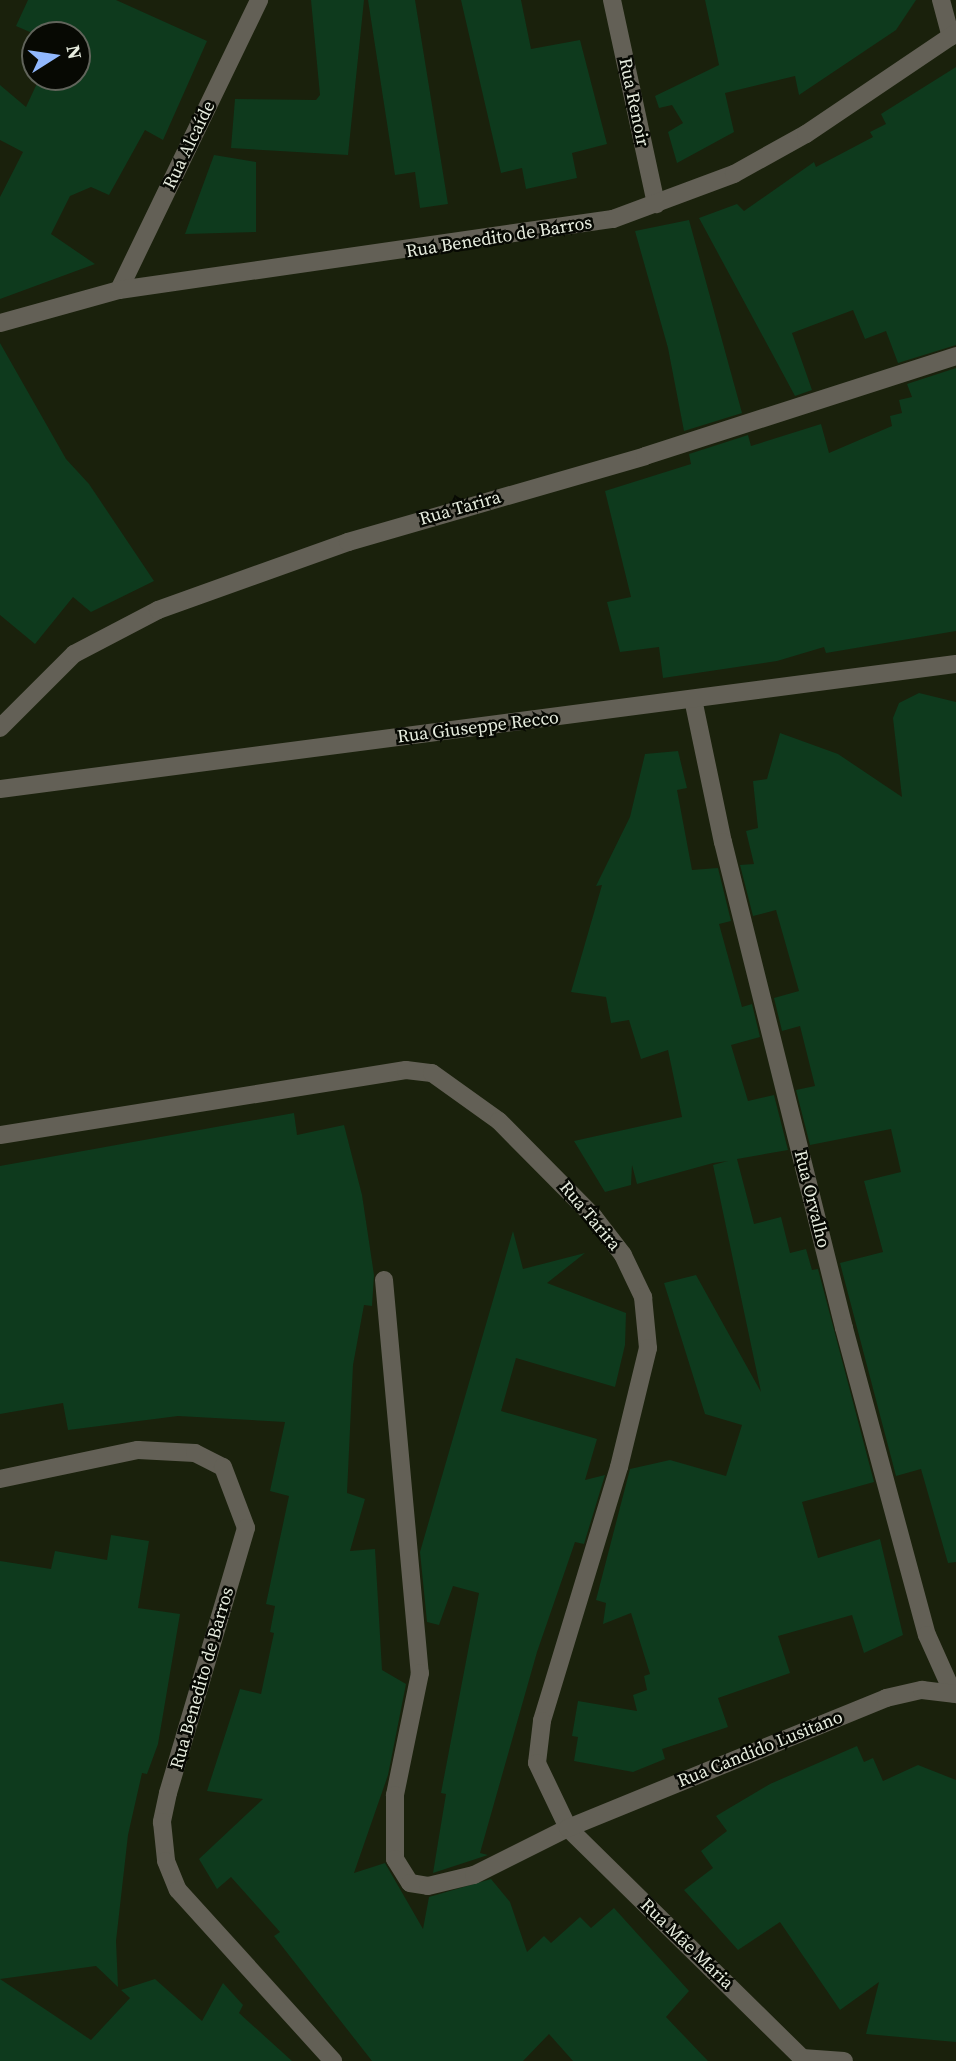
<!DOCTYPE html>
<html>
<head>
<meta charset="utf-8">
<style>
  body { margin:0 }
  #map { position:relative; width:956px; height:2061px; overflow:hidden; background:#1a210c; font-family:"Source Serif 4",serif }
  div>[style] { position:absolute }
  .building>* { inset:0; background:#0e3a1d }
  .lane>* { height:18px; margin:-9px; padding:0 9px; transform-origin:9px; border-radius:9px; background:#636056 }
  .street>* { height:18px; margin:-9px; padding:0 9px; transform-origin:9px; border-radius:9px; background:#636056 }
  span { translate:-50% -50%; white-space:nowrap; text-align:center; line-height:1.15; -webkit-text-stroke:5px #070903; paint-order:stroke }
  .street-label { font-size:18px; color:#e7eddf }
  .north { position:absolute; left:21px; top:21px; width:70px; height:70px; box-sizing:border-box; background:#070903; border:2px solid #61645b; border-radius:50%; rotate:78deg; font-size:19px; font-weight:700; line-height:28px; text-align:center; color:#e7eddf }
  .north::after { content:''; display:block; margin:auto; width:24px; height:32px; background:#91b8fd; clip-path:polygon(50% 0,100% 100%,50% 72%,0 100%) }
</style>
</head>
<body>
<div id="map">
  <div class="building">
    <i style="clip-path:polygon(28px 0,116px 0,207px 41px,163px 140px,145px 130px,109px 195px,91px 187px,70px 196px,51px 234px,95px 264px,0 299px,0 197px,23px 152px,0 140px,0 85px,26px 107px,40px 77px,77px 77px,77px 35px,37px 35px,16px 26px)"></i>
    <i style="clip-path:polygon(311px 0,364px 0,348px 155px,231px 148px,235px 99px,316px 100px,320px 95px)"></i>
    <i style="clip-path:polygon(368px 0,415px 0,448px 204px,420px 208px,415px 172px,395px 175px)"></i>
    <i style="clip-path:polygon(461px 0,521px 0,531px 49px,580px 40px,607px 144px,572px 153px,577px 178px,526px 189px,522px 168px,501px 173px)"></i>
    <i style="clip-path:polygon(705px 0,916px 0,896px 30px,799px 95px,795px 76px,725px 93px,734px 132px,677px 163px,668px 132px,683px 123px,672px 105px,659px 108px,655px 96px,719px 65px)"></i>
    <i style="clip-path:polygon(956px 67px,956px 345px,898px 363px,886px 331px,865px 339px,853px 310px,792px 333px,812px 390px,795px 396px,699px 218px,737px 204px,744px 211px,814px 162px,816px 167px,873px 137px,870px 132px,886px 124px,881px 114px)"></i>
    <i style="clip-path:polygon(214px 155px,256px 162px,256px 232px,185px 234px)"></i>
    <i style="clip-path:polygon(689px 220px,742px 413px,684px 431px,668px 348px,635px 231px)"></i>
    <i style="clip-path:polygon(0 343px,66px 459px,89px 484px,154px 581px,91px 612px,73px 597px,35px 644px,0 615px)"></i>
    <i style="clip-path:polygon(956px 368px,956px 631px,826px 653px,824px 647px,777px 661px,663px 678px,659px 647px,620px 652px,607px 602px,631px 597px,605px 491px,691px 464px,689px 454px,748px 435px,751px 446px,821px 424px,829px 453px,892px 426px,890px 416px,902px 413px,899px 400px,912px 397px,907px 384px)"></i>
    <i style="clip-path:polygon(919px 693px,956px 702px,956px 1562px,948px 1563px,921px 1469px,896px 1476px,840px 1263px,883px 1252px,864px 1181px,901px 1172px,891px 1129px,810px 1145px,796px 1090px,815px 1086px,800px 1026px,782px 1031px,774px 998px,799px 991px,776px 910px,753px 916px,740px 865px,754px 864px,746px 831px,758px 828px,753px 781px,767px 779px,780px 733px,838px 754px,902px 797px,893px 718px,899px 703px)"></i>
    <i style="clip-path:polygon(678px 751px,687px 788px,677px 790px,692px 870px,718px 868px,731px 921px,719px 924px,742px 1007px,752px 1004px,760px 1037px,731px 1045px,748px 1101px,774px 1095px,788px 1150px,737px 1159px,754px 1224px,781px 1217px,790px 1253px,806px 1249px,812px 1270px,818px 1269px,874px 1482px,802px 1502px,818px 1558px,880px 1539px,903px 1635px,864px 1653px,852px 1615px,778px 1636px,790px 1673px,718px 1698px,728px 1727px,662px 1749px,665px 1759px,633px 1772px,574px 1761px,578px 1737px,572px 1736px,578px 1701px,637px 1711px,633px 1695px,647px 1690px,644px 1676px,650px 1674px,631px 1613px,603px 1624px,606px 1603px,596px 1600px,630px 1469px,670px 1460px,726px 1476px,742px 1425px,705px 1414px,664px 1283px,696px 1275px,761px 1392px,713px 1165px,728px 1161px,713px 1163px,637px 1184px,632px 1165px,631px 1185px,605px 1192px,574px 1141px,682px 1117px,668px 1050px,641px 1059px,629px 1020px,611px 1023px,606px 997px,571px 992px,602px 885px,596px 886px,630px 817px,645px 754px)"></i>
    <i style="clip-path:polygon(294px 1113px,297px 1135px,344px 1125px,362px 1195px,374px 1275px,372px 1306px,364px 1305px,353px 1365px,347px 1493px,365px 1499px,350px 1551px,375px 1549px,382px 1670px,406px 1684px,388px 1775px,354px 1873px,385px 1863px,423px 1929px,429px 1897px,491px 1879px,510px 1902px,527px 1952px,544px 1936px,551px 1943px,580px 1917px,591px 1928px,614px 1908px,689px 1991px,666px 2017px,708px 2061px,573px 2061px,549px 2034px,523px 2061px,372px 2061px,274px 1936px,280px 1932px,231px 1877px,217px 1889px,199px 1859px,263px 1799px,207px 1791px,240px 1689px,261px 1694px,274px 1633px,270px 1632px,275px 1606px,266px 1604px,289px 1496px,270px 1491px,285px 1422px,178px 1416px,68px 1430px,63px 1403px,0 1414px,0 1166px)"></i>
    <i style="clip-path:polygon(513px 1231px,523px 1269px,585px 1253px,547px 1283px,626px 1313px,625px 1345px,615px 1387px,516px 1358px,501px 1411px,597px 1439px,585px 1480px,605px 1475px,584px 1544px,575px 1542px,537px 1652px,480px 1853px,488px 1855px,433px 1873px,446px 1794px,441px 1793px,479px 1593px,453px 1586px,439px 1625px,427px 1622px,420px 1552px)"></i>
    <i style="clip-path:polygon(111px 1535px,149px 1541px,138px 1608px,180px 1614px,158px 1744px,147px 1774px,142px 1773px,128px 1835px,116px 1941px,118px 1987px,96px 1966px,0 1979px,0 1561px,51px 1569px,55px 1551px,107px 1560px)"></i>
    <i style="clip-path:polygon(857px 1746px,864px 1762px,873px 1758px,883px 1781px,918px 1765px,956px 1780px,956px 2042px,866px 2034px,879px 1982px,840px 2010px,780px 1922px,738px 1950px,684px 1890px,713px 1868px,701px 1851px,727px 1831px,716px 1816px,770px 1784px)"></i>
    <i style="clip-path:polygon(0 1979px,91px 2040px,130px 1998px,121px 1990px,155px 1979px,202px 2021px,223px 1983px,243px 2005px,239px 2013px,292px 2061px,0 2061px)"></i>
  </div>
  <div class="lane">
    <i style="left:384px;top:1280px;width:395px;rotate:84.8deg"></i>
    <i style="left:420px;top:1673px;width:125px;rotate:101.6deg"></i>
    <i style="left:395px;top:1795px;width:64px;rotate:90deg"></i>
    <i style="left:395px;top:1859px;width:28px;rotate:58deg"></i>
    <i style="left:410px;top:1883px;width:18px;rotate:9deg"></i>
    <i style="left:428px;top:1886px;width:47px;rotate:-13.4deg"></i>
    <i style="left:474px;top:1875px;width:105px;rotate:-26.6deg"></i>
  </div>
  <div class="street">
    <i style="left:612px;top:0;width:209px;rotate:77.8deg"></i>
    <i style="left:941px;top:0;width:38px;rotate:75deg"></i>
    <i style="left:119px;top:290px;width:322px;rotate:-64.2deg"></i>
    <i style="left:0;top:323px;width:123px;rotate:-15.5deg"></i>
    <i style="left:119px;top:290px;width:499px;rotate:-8.2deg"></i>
    <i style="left:613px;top:219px;width:129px;rotate:-20.4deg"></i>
    <i style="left:734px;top:174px;width:82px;rotate:-29.1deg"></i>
    <i style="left:806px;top:134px;width:181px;rotate:-34deg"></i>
    <i style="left:693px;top:699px;width:146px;rotate:78.2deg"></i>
    <i style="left:723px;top:842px;width:501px;rotate:76.02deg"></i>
    <i style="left:844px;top:1328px;width:318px;rotate:74.9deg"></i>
    <i style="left:927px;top:1635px;width:64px;rotate:65.9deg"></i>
    <i style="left:0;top:728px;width:105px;rotate:-45deg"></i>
    <i style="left:74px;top:654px;width:95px;rotate:-27.6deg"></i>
    <i style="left:158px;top:610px;width:202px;rotate:-19.7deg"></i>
    <i style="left:348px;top:542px;width:309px;rotate:-16.1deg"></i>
    <i style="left:645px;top:456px;width:327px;rotate:-17.8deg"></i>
    <i style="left:0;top:789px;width:964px;rotate:-7.45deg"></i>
    <i style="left:0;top:1135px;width:411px;rotate:-9.1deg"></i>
    <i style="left:406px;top:1070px;width:26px;rotate:7deg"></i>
    <i style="left:432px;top:1073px;width:82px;rotate:35.6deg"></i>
    <i style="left:499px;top:1121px;width:134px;rotate:45.3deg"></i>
    <i style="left:593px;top:1216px;width:49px;rotate:52.4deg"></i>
    <i style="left:623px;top:1255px;width:47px;rotate:64.5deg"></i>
    <i style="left:643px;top:1297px;width:51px;rotate:84.4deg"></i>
    <i style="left:648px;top:1348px;width:122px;rotate:103.7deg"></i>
    <i style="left:619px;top:1467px;width:265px;rotate:106.9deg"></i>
    <i style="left:542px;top:1721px;width:42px;rotate:96.8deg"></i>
    <i style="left:537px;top:1763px;width:72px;rotate:64.5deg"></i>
    <i style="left:568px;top:1828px;width:332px;rotate:44.5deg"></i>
    <i style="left:0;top:1479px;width:141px;rotate:-11.9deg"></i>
    <i style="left:138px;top:1450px;width:57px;rotate:3deg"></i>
    <i style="left:195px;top:1453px;width:31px;rotate:27deg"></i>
    <i style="left:223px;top:1467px;width:65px;rotate:69.3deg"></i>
    <i style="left:246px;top:1528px;width:276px;rotate:106.4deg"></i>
    <i style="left:168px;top:1793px;width:30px;rotate:102deg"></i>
    <i style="left:162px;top:1822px;width:39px;rotate:84deg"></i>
    <i style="left:166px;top:1861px;width:31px;rotate:68deg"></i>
    <i style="left:178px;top:1890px;width:231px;rotate:47.8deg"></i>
    <i style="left:568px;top:1828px;width:344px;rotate:-22.2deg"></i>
    <i style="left:886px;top:1698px;width:37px;rotate:-13deg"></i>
    <i style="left:922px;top:1690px;width:34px;rotate:7deg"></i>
    <i style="left:802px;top:2058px;width:42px;rotate:4.1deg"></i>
  </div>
  <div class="street-label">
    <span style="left:634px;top:102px;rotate:78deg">Rua Renoir</span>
    <span style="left:189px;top:145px;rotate:-64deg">Rua Alcaíde</span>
    <span style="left:499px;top:237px;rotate:-9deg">Rua Benedito de Barros</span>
    <span style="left:460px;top:508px;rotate:-16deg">Rua Tarira</span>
    <span style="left:478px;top:727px;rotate:-7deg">Rua Giuseppe Recco</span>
    <span style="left:812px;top:1199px;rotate:76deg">Rua Orvalho</span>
    <span style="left:590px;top:1216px;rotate:50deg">Rua Tarira</span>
    <span style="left:202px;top:1678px;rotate:-74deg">Rua Benedito de Barros</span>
    <span style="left:760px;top:1749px;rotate:-22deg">Rua Candido Lusitano</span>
    <span style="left:687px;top:1944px;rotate:44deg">Rua Mãe Maria</span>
  </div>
  <div class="north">N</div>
</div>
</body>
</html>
